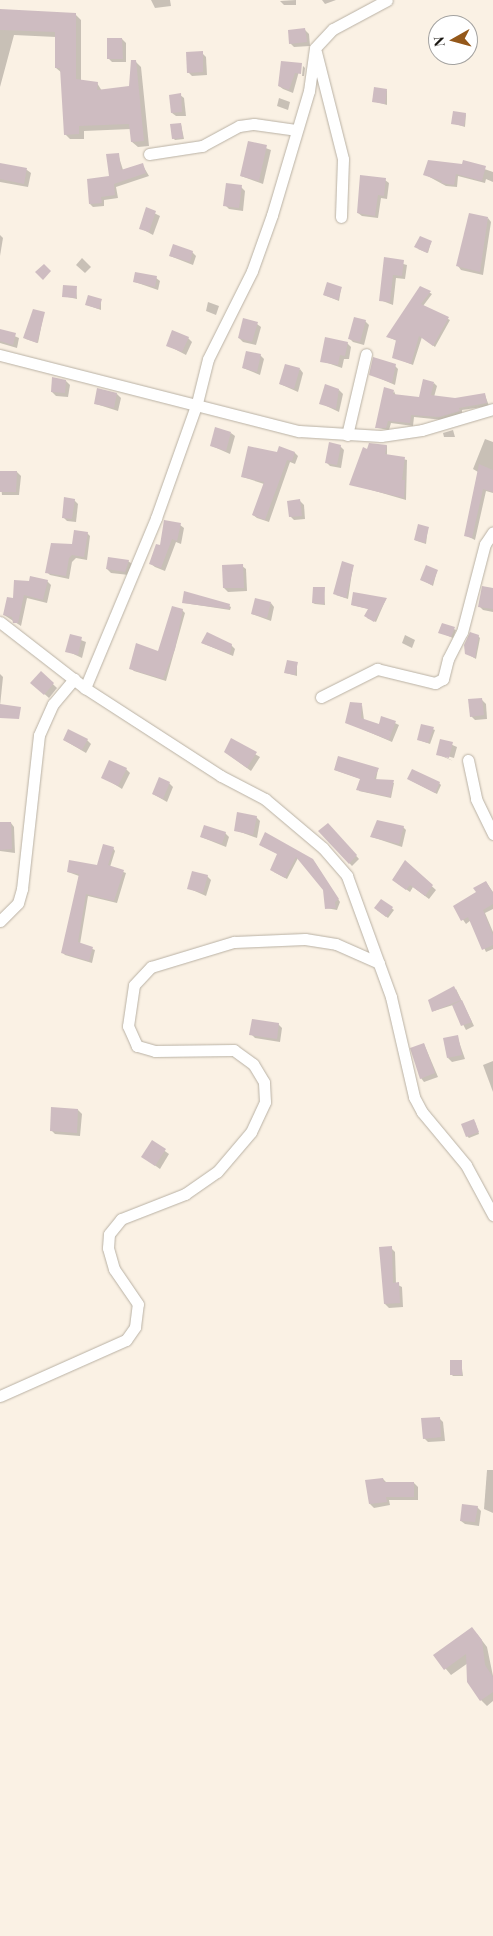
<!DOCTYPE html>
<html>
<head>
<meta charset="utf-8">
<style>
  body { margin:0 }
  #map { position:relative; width:493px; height:1936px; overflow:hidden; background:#faf1e4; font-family:"Playfair Display",serif }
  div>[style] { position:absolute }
  .shadow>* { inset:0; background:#0003 }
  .building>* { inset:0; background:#cebcc1 }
  .roads { filter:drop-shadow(0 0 1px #b9b1a4) drop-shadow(0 0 1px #b9b1a4) }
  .street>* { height:11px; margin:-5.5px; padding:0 5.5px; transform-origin:5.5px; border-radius:5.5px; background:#fff }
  span { translate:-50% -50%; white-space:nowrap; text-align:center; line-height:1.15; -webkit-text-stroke:4.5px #fff; paint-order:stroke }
  .north { position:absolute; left:428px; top:15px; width:50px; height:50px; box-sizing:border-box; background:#fff; border:1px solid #a3a2a0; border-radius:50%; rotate:263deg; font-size:14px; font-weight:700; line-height:20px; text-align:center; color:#1a1712 }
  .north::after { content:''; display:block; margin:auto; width:18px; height:22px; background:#94581a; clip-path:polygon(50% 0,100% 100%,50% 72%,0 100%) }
</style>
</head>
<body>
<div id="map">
  <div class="shadow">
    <i style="clip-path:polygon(151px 0,170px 0,171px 6px,155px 8px)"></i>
    <i style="clip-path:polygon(296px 0,296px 5px,284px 5px,280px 1px)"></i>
    <i style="clip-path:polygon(336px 0,325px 4px,322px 0)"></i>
    <i style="clip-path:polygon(0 11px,75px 14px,81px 20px,81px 81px,97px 83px,102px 91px,130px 87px,136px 62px,141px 67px,149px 146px,138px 147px,132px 142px,131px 129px,84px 131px,84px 139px,70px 139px,65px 134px,62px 73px,56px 68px,56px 37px,14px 35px,0 87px)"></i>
    <i style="clip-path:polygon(305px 30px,309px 34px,310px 46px,294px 47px,290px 43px)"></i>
    <i style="clip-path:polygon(122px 39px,126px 43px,126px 62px,112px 62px,108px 58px)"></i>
    <i style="clip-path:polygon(202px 53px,206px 57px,207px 75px,192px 76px,188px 72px)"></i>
    <i style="clip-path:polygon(301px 64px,293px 93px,283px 89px,279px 86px)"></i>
    <i style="clip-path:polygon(303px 66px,305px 68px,304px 76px,302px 76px)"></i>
    <i style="clip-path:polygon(387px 90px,387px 105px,373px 101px)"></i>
    <i style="clip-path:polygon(180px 95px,184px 98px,186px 116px,176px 116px,172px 113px)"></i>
    <i style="clip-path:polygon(279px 98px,290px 102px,288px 110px,277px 106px)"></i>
    <i style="clip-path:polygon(466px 114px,465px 127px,452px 123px)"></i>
    <i style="clip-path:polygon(181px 124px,184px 139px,175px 140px,173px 138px)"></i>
    <i style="clip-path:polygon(249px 142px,271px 150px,263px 184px,241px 176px)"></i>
    <i style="clip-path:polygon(118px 154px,123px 170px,142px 164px,149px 176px,116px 187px,118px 198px,104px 200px,104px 206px,93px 207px,90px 204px,111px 177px)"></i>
    <i style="clip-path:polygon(464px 162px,493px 172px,493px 182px,486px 179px,485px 183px,458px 176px,457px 187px,446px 186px,424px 174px,463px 165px)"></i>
    <i style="clip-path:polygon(0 165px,27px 170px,31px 173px,28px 187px,0 182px)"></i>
    <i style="clip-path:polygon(385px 180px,389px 183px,387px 199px,381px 198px,378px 218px,362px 216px,358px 213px)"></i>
    <i style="clip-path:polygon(241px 187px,245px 191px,243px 211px,229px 209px,225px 205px)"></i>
    <i style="clip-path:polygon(146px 209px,160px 216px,153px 235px,140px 228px)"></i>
    <i style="clip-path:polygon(488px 218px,491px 222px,483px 275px,461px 270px,458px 266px)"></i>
    <i style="clip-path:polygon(0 235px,3px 238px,0 256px)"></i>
    <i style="clip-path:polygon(431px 242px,428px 253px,418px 249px)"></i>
    <i style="clip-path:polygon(192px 252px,196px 256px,193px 265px,170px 256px)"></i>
    <i style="clip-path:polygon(82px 258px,91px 267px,85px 273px,76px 265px)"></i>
    <i style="clip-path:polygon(385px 259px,407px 265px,405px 279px,396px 278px,393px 305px,380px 300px)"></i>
    <i style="clip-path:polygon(156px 278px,160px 281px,158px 290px,135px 282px)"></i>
    <i style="clip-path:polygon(76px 287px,77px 299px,63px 296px)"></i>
    <i style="clip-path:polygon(420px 287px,432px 294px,423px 306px,450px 320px,435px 347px,422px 337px,413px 365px,393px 357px,397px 341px,388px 337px)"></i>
    <i style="clip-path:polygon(341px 289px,339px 301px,324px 295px)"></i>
    <i style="clip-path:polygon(101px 300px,101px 310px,87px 305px)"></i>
    <i style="clip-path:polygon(208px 302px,219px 306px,216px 315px,206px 311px)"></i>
    <i style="clip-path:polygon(44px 313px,38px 343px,26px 339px,25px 338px)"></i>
    <i style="clip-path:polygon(365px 321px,369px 325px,364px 345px,353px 342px,349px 338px)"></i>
    <i style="clip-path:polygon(257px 324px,261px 327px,256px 345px,243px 342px,239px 338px)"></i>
    <i style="clip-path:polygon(0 330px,19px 338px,17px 348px,0 343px)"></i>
    <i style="clip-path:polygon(188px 338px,192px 342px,186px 355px,167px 345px)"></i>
    <i style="clip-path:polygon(347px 343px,351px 347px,349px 359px,344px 359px,342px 368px,322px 361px)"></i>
    <i style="clip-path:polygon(260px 355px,264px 359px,260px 375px,243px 368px)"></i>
    <i style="clip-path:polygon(395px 366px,398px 369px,395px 385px,370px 374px)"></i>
    <i style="clip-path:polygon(300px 369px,303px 373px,298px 392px,280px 384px)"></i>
    <i style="clip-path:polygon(66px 381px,70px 385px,68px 397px,56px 396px,52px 392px)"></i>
    <i style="clip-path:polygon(434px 383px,437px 386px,434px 397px,455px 399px,485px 395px,489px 406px,462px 410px,462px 414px,443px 420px,414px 417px,413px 426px,391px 423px,389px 430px,377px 428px,394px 391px,396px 396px,420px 399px)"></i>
    <i style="clip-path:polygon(339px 390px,343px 394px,339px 412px,320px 403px)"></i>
    <i style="clip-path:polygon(117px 394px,121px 398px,118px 411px,96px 404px)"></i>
    <i style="clip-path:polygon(453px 430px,455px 437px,444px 437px,443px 433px)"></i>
    <i style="clip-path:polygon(231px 433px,235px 436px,230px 454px,212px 446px)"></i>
    <i style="clip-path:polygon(485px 439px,493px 442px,493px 493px,486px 491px,475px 540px,465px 535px,478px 472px,473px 469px)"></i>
    <i style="clip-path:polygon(370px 444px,387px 446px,387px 455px,407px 460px,406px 500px,351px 484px)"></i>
    <i style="clip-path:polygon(340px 446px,344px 450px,341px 468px,330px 466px,326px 462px)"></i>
    <i style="clip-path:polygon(295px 453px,298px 456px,295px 464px,290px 462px,269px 522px,257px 518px,253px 515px,264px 484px,243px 477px,278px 454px)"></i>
    <i style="clip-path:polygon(17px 472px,21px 476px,19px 495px,2px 495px,0 477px)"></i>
    <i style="clip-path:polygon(74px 500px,78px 504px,76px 522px,67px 521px,63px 517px)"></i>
    <i style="clip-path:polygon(300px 501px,304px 505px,305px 519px,294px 520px,290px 516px)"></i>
    <i style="clip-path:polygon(180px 525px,184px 528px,181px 544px,176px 542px,165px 571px,155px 567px,151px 564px)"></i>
    <i style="clip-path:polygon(428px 528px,426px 544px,417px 541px,415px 540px)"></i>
    <i style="clip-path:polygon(87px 533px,90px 536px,87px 560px,76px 558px,72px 562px,69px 579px,50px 575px,47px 572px)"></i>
    <i style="clip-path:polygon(128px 561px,132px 564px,129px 575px,111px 573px,107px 569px)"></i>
    <i style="clip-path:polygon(242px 566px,246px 569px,247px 591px,228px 592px,224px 588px)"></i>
    <i style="clip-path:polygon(353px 566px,348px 599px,336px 595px)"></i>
    <i style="clip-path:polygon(437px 571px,433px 586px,422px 580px)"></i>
    <i style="clip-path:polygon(47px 581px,51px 585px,47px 603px,27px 598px,21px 626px,4px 615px,14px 600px)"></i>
    <i style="clip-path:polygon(324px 588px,325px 605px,315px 604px,313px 603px)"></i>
    <i style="clip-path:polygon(493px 589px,493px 612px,483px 610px,479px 606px)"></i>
    <i style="clip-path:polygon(386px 599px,376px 622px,367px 618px,369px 609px,352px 605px)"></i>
    <i style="clip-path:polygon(184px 603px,229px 606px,231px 607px,230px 610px)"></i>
    <i style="clip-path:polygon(271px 603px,274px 607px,271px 621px,252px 614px)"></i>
    <i style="clip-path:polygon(182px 610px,185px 613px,166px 681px,134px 671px,131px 668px,159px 653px)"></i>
    <i style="clip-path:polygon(442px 624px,456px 630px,453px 638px,439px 632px)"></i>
    <i style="clip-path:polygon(405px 635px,415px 640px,412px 648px,402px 643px)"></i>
    <i style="clip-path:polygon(70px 636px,86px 642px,82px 658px,67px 651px)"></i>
    <i style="clip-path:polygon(478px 636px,480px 638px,476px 659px,466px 653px)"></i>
    <i style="clip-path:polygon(202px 643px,231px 645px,235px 649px,233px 656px)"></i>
    <i style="clip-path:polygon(297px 663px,297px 676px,286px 673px)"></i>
    <i style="clip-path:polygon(41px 673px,57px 688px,49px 698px,32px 683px)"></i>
    <i style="clip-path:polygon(0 674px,3px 677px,0 706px)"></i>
    <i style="clip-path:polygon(482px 700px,486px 704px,487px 719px,475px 720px,471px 716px)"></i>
    <i style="clip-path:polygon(362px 705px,364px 720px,379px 725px,382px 717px,399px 725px,392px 742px,346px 722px)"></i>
    <i style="clip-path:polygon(422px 725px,435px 730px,430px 744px,419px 740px)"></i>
    <i style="clip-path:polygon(64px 740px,87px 740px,91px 744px,86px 753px)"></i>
    <i style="clip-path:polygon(231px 740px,260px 757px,251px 771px,225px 752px)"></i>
    <i style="clip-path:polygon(441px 740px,457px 747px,454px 758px,440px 754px,453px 761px,437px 754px)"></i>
    <i style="clip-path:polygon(126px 769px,130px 773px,122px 789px,103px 777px)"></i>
    <i style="clip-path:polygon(378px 769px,376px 780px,394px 783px,391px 798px,359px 791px,361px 779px,335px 770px)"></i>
    <i style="clip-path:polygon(410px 780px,439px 783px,441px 785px,437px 794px)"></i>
    <i style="clip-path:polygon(169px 783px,173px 787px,167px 802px,153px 794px)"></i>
    <i style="clip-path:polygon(256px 817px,260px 821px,257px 838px,235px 830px)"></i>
    <i style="clip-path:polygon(0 823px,11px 823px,14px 827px,15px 853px,0 851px)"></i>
    <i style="clip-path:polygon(328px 824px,359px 859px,352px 866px,320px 832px)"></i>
    <i style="clip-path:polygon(403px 827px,406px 830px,402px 847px,372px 837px)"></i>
    <i style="clip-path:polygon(225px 833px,229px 837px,226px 847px,201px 837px)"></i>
    <i style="clip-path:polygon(260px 845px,315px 863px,340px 902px,337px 910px,326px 908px,324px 890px,298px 858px,287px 879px,274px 872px,278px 854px)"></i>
    <i style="clip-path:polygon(113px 848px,115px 851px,110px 867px,126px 873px,117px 903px,88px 896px,80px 944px,95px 950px,92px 963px,65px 955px,63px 953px,79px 876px,68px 872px,98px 866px)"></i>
    <i style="clip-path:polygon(405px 862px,436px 890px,429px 899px,413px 887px,410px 892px,397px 883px)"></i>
    <i style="clip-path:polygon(207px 876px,211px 880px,206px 896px,188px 888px)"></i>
    <i style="clip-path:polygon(486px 882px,493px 892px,493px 909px,485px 913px,493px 932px,493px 949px,486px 952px,471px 920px,466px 924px,454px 907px,477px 893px)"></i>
    <i style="clip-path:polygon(381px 900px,394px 910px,388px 918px,377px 910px)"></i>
    <i style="clip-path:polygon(456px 989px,474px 1026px,466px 1030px,453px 1005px,434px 1011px)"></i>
    <i style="clip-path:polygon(278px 1024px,282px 1028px,280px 1042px,255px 1038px,251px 1034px)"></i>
    <i style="clip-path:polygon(457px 1036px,465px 1059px,452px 1062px,448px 1058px)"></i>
    <i style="clip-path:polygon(424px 1044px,438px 1077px,424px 1082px,421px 1078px)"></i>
    <i style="clip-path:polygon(493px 1061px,493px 1092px,483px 1065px)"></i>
    <i style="clip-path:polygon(78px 1110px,82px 1114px,80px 1136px,55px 1134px,51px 1130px)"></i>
    <i style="clip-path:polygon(475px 1122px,479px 1134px,469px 1138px,467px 1136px)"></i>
    <i style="clip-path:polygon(152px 1142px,169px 1154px,160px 1169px,143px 1157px)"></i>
    <i style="clip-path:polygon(391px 1248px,395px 1252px,396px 1284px,402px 1287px,403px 1307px,389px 1308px,385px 1304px)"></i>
    <i style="clip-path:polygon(461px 1361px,463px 1376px,453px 1376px,452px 1375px)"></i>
    <i style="clip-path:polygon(439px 1418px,443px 1422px,445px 1441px,428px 1442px,424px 1438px)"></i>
    <i style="clip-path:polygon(487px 1470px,493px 1470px,493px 1513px,484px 1509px)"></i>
    <i style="clip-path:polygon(383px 1479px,387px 1483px,414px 1483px,418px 1487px,418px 1500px,389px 1500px,390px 1505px,374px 1508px,370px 1504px)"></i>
    <i style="clip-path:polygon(477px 1507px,481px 1511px,479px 1526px,465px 1524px,461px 1521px)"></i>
    <i style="clip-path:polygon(477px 1634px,487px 1647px,493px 1676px,493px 1701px,487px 1706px,481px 1700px,468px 1663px,451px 1675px,435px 1656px)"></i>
  </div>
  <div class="building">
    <i style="clip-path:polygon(0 9px,76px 13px,76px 79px,98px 82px,97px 90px,129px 86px,131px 60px,136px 60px,144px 141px,131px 142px,129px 124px,79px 126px,79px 134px,64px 135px,60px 68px,55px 68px,55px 32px,0 30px)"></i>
    <i style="clip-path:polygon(305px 28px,307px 42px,289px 44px,288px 30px)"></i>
    <i style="clip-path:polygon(107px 38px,122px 38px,123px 59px,107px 59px)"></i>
    <i style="clip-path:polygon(203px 51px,203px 72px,187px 73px,186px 52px)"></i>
    <i style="clip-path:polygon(281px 61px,302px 63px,301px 74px,295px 73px,289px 90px,278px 86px)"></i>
    <i style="clip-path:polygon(374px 87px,387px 89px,385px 104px,372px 102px)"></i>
    <i style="clip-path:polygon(181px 93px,182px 112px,171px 113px,169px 95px)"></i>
    <i style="clip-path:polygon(453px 111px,466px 113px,464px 126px,451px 124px)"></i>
    <i style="clip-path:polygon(181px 123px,183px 138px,172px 139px,170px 124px)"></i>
    <i style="clip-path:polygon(248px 141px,267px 145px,259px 181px,240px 176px)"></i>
    <i style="clip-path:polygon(119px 153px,121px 170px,143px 163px,146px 173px,114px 184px,115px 195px,101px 197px,102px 203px,89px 204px,87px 179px,109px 176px,106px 154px)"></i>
    <i style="clip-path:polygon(428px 160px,462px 164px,463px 160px,486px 166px,482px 181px,456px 174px,454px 185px,441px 183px,442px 181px,423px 175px)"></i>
    <i style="clip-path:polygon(0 163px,27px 168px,24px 184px,0 179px)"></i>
    <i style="clip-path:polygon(360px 175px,386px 178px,384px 196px,378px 195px,375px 216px,357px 213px)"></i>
    <i style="clip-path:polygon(226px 183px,242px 185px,239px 208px,223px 206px)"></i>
    <i style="clip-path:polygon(146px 207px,156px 211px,149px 232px,139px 229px)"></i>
    <i style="clip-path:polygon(469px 213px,488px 217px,480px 272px,456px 266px)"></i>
    <i style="clip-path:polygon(420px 236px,432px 241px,427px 253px,414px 247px)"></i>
    <i style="clip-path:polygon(173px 244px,193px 251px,190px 262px,169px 256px)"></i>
    <i style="clip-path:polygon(384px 257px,404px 260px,402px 276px,393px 275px,390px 302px,379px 301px)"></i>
    <i style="clip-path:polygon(44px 264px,51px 271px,43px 280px,35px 272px)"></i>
    <i style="clip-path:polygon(135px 272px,157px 276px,155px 287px,133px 282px)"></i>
    <i style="clip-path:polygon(327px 282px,342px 287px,338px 300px,323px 295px)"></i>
    <i style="clip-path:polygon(63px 285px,77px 286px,76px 298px,62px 297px)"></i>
    <i style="clip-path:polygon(420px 286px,431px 291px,421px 304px,449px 317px,433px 346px,419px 336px,411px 364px,392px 358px,396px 340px,386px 337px)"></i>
    <i style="clip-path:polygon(88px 295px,102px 299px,99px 309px,85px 305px)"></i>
    <i style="clip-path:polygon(33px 309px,45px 312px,37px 343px,23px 338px)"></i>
    <i style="clip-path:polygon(354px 317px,366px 320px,360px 342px,348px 339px)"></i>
    <i style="clip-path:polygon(243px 318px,258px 322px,252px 342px,238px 338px)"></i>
    <i style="clip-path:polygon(0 329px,16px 333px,13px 345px,0 341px)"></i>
    <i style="clip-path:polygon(172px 330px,189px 337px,182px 352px,166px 346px)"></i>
    <i style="clip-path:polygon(325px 337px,348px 342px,345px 356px,340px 355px,338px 365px,320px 362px)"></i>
    <i style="clip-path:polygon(246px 351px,261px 354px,257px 372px,242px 368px)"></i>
    <i style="clip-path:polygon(373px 357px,396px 364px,392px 383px,369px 375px)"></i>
    <i style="clip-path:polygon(285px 364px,300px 368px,294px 389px,279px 384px)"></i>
    <i style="clip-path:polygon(52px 377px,66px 380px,65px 393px,51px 392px)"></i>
    <i style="clip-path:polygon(423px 379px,434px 382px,431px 395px,455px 398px,485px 393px,487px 403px,459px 408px,460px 411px,439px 417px,411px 415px,410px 423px,388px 421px,386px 428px,375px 428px,384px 387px,394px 390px,393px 394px,419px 397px)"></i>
    <i style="clip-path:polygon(325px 384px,339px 389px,336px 409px,319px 404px)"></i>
    <i style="clip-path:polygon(97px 388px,117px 393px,114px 408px,94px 404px)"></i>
    <i style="clip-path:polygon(215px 427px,231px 432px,226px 451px,210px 446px)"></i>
    <i style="clip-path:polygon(329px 442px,341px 445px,337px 465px,325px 463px)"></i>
    <i style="clip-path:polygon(369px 443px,387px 445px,385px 454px,405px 457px,402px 480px,405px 480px,404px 498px,349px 485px,363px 447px,367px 449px)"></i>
    <i style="clip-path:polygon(248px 446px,277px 452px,279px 446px,295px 452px,292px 461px,287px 460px,265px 520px,252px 515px,264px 482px,241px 477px)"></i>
    <i style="clip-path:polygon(479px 464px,493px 470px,493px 492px,483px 489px,472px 538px,464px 536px)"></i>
    <i style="clip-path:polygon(0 471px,17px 471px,16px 492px,0 492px)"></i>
    <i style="clip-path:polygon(64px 497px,75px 499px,72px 519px,62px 518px)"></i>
    <i style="clip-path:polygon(300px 499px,302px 516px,289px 517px,287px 501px)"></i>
    <i style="clip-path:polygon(164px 520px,181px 523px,177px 541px,172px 539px,161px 568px,149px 564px,156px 544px,160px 545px)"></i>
    <i style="clip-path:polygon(418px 524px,429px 527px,425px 543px,414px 540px)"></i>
    <i style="clip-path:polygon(74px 530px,88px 532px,84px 557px,72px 555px,69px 558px,66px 576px,45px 573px,51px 543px,72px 544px)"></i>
    <i style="clip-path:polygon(108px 557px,129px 560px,125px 572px,106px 569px)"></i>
    <i style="clip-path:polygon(342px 561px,354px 565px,346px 598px,333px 594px)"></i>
    <i style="clip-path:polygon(243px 564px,244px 588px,223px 588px,222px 565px)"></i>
    <i style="clip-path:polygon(426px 565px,438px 570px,432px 585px,420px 580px)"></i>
    <i style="clip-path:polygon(30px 576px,48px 580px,43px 600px,24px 595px,18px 623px,13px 623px,12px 617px,3px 615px,7px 597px,13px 598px,14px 580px,29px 581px)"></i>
    <i style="clip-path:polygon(482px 586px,493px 588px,493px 609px,478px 607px)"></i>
    <i style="clip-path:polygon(313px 587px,325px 587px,324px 604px,312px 603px)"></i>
    <i style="clip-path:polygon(184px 591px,230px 604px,229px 609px,182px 603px)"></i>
    <i style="clip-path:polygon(353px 592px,387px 598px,374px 622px,364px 616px,368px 609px,351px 605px)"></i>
    <i style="clip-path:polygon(255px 598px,271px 602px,267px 618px,251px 614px)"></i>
    <i style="clip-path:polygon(172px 606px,183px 609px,175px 649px,163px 679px,129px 669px,136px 643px,158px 651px)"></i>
    <i style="clip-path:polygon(442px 623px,455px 627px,451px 637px,438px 633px)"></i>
    <i style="clip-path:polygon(207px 632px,232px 644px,230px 654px,201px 643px)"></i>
    <i style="clip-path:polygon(470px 632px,479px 635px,475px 658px,465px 654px,464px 645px)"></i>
    <i style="clip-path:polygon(70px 634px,82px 637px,78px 655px,65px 652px)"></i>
    <i style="clip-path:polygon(287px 660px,298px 662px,295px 675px,284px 673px)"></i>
    <i style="clip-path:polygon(41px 671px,54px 683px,44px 695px,30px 683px)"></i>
    <i style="clip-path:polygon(482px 698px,484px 715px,470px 717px,468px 699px)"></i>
    <i style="clip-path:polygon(350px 702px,362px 703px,361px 718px,379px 724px,381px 716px,396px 721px,389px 740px,345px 723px)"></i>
    <i style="clip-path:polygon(0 704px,21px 707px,19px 719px,0 718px)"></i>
    <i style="clip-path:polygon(421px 724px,434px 727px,428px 743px,417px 740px)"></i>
    <i style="clip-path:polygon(68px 729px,88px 739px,82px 750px,63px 740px)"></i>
    <i style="clip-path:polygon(231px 738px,257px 752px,247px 768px,224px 752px)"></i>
    <i style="clip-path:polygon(440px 739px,453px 742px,449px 758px,436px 755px)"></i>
    <i style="clip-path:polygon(338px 756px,379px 768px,374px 779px,394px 780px,390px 797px,356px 790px,360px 779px,334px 770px)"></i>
    <i style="clip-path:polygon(109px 760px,127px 768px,118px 786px,101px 778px)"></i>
    <i style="clip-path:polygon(412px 769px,440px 782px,435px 793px,407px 779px)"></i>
    <i style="clip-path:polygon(159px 777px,170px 782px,163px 799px,152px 794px)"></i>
    <i style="clip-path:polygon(237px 812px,257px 816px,253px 835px,234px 831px)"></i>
    <i style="clip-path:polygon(377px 820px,404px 826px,399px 844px,370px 837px)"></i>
    <i style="clip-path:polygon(0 822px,11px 822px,12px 849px,0 850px)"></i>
    <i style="clip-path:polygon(328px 823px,357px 855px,349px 864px,318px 831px)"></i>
    <i style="clip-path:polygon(204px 825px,226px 832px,222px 844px,200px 837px)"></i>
    <i style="clip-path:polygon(265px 832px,313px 859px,339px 899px,335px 902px,336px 908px,325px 909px,323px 890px,296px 857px,285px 878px,270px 870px,277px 854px,259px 845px)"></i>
    <i style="clip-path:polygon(103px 844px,114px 847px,108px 865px,124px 870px,114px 901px,86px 894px,78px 942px,93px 947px,89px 961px,61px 953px,79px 874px,67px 872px,69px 860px,97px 865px)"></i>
    <i style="clip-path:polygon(405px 860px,433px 885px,425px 896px,410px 885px,406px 890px,392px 880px)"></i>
    <i style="clip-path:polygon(192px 871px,208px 875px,203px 893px,187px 889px)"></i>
    <i style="clip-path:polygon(486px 881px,493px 893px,493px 904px,483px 910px,493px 935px,493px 945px,482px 950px,468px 917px,461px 921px,453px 906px,476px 892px,473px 888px)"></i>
    <i style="clip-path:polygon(381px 899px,393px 907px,386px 917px,374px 908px)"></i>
    <i style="clip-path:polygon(454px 986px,461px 1000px,432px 1012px,428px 1000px)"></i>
    <i style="clip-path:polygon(462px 1000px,472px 1022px,461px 1026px,452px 1005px)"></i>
    <i style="clip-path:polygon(252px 1019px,279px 1023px,277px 1039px,249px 1035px)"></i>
    <i style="clip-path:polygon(458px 1035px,462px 1055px,447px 1058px,443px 1038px)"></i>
    <i style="clip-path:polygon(424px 1043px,435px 1073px,420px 1079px,410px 1048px)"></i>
    <i style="clip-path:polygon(51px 1107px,78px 1109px,77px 1133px,50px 1131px)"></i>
    <i style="clip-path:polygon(474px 1119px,479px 1132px,466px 1137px,461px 1124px)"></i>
    <i style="clip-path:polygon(152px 1140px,166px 1149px,155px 1166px,141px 1157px)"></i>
    <i style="clip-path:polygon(392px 1246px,393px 1283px,399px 1282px,400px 1303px,384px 1304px,379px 1247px)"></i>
    <i style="clip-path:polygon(450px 1360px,462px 1360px,462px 1375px,450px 1375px)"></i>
    <i style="clip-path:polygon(440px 1417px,441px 1437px,423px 1439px,421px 1418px)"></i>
    <i style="clip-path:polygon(383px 1478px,384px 1482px,414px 1482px,414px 1497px,386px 1497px,387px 1502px,369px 1504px,365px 1480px)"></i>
    <i style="clip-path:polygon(462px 1504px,478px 1506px,475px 1522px,460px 1521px)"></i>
    <i style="clip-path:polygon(472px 1627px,482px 1640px,485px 1665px,493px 1677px,493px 1692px,480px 1701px,467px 1682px,466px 1654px,444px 1670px,433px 1655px)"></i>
  </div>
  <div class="roads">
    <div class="street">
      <i style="left:316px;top:52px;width:110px;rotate:75.8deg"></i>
      <i style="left:343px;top:159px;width:58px;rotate:92deg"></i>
      <i style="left:149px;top:154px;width:54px;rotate:-8.6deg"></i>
      <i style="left:202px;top:146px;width:42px;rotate:-28.4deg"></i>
      <i style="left:239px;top:126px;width:15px;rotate:-8deg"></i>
      <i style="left:254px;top:124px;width:42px;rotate:8.1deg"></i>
      <i style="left:0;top:355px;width:309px;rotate:14.3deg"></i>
      <i style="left:299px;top:431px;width:82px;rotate:3.5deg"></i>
      <i style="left:381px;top:436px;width:41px;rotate:-8.3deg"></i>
      <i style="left:422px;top:430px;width:74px;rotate:-16.5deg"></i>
      <i style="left:347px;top:435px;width:83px;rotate:-76.8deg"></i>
      <i style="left:0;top:622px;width:108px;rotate:37.8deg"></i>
      <i style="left:85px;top:688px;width:162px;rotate:32.9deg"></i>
      <i style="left:221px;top:776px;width:50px;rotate:27.6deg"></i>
      <i style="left:265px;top:799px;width:76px;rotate:40.2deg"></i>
      <i style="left:323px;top:848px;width:37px;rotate:49deg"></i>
      <i style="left:347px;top:876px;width:129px;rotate:70deg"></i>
      <i style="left:391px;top:997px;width:103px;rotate:77deg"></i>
      <i style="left:414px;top:1097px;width:17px;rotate:62deg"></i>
      <i style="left:422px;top:1112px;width:69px;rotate:50.3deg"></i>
      <i style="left:466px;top:1165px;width:57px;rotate:61.6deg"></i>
      <i style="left:85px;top:688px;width:184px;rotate:-67.3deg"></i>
      <i style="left:156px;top:518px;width:122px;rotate:-70.4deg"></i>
      <i style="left:197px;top:403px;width:45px;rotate:-76deg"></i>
      <i style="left:208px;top:359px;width:98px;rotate:-63.4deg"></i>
      <i style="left:252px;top:271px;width:59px;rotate:-70.3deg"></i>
      <i style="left:272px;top:215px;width:129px;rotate:-73.4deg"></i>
      <i style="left:309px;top:91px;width:43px;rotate:-82.1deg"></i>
      <i style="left:315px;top:48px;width:26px;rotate:-47deg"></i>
      <i style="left:333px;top:29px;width:61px;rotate:-28.2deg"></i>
      <i style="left:321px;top:697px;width:63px;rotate:-26.6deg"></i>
      <i style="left:377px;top:669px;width:60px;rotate:13.6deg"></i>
      <i style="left:435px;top:683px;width:9px;rotate:-27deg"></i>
      <i style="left:443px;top:679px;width:21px;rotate:-76deg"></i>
      <i style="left:448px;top:659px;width:30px;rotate:-63deg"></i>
      <i style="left:462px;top:632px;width:91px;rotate:-75.4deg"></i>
      <i style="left:485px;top:544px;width:14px;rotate:-56deg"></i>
      <i style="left:468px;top:760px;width:40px;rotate:78deg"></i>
      <i style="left:476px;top:799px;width:39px;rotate:64deg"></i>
      <i style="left:0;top:921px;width:25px;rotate:-45deg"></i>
      <i style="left:18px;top:903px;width:15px;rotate:-74deg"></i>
      <i style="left:22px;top:889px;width:155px;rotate:-83.7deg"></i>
      <i style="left:39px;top:735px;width:34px;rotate:-66deg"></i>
      <i style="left:53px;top:704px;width:33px;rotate:-50deg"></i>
      <i style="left:0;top:1396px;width:138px;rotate:-24deg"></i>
      <i style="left:126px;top:1340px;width:16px;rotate:-55deg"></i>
      <i style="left:135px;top:1327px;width:23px;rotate:-83deg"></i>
      <i style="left:138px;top:1304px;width:42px;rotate:-124.4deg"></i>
      <i style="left:114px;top:1269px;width:22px;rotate:-106deg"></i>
      <i style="left:108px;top:1248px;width:14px;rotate:-86deg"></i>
      <i style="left:109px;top:1234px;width:19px;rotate:-51deg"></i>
      <i style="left:121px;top:1219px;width:69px;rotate:-21.3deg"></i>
      <i style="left:185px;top:1194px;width:39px;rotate:-35deg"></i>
      <i style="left:217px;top:1172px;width:52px;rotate:-49.6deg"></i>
      <i style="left:251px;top:1132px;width:33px;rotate:-65deg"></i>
      <i style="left:265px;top:1102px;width:20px;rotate:-93deg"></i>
      <i style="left:264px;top:1082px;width:21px;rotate:-121deg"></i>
      <i style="left:253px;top:1064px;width:24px;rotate:-144deg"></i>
      <i style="left:234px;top:1050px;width:79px;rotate:179.3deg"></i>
      <i style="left:155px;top:1051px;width:19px;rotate:-164deg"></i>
      <i style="left:137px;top:1046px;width:22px;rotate:-114deg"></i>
      <i style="left:128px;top:1026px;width:41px;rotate:-81.7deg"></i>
      <i style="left:134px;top:985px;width:25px;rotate:-47deg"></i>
      <i style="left:151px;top:967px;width:87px;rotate:-16.8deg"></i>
      <i style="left:234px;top:942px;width:71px;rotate:-2.4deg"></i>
      <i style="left:305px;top:939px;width:31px;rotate:9deg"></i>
      <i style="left:336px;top:944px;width:47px;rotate:23.8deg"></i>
    </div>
  </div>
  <div class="north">N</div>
</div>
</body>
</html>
